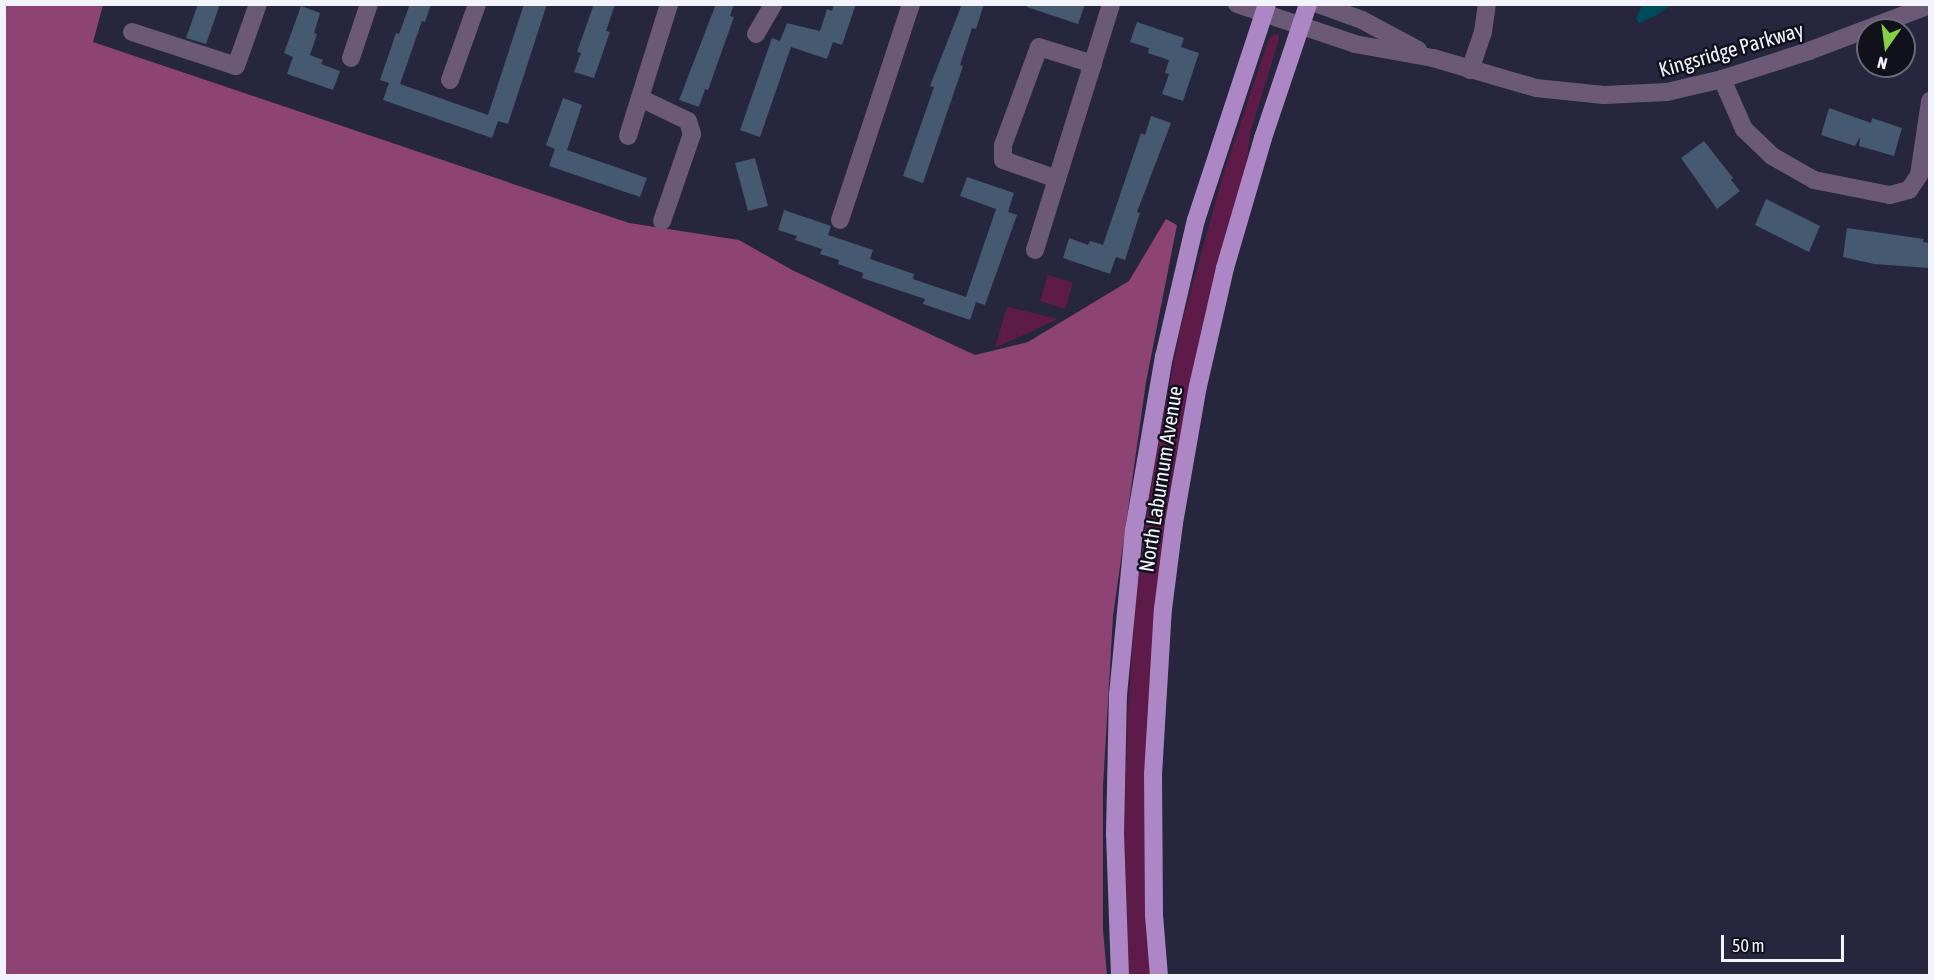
<!DOCTYPE html>
<html>
<head>
<meta charset="utf-8">
<style>
  body { margin:0 }
  #map { position:relative; width:1934px; height:980px; overflow:hidden; background:#26263e; font-family:"Asap Condensed",sans-serif }
  div>[style] { position:absolute }
  .green>* { inset:0; background:#5e1b4a }
  .forest>* { inset:0; background:#8d4374 }
  .water>* { inset:0; background:#004a5d }
  .building>* { inset:0; background:#455970 }
  .minor>* { height:18px; margin:-9px; padding:0 9px; transform-origin:9px; border-radius:9px; background:#6b5977 }
  .major>* { height:18px; margin:-9px; padding:0 9px; transform-origin:9px; border-radius:9px; background:#ad86c5 }
  span { translate:-50% -50%; white-space:nowrap; text-align:center; line-height:1.15; -webkit-text-stroke:5px #10111b; paint-order:stroke }
  .street-label { font-size:21px; color:#f2f3fd }
  .frame { position:absolute; inset:0; border:6px solid #f2f3fd; pointer-events:none }
  .north { position:absolute; left:1856px; top:18px; width:60px; height:60px; box-sizing:border-box; background:#10111b; border:2px solid #6a6b75; border-radius:50%; rotate:194deg; font-size:16px; font-weight:700; line-height:24px; text-align:center; color:#f2f3fd }
  .north::after { content:''; display:block; margin:auto; width:21px; height:27px; background:#88cf49; clip-path:polygon(50% 0,100% 100%,50% 72%,0 100%) }
  .scale { position:absolute; left:1721px; top:935px; width:123px; height:27px; box-sizing:border-box; border:3px solid #f2f3fd; border-top:0; padding-left:8px; font-size:18px; line-height:21px; white-space:nowrap; color:#f2f3fd; -webkit-text-stroke:4px #10111b; paint-order:stroke }
</style>
</head>
<body>
<div id="map">
  <div class="green">
    <i style="clip-path:polygon(1274px 34px,1279px 35px,1279px 39px,1251px 130px,1246px 165px,1163px 549px,1147px 719px,1145px 884px,1152px 975px,1129px 976px,1124px 831px,1128px 710px,1136px 596px,1155px 460px,1180px 330px,1223px 175px,1269px 39px)"></i>
    <i style="clip-path:polygon(1048px 275px,1073px 283px,1065px 309px,1040px 301px)"></i>
    <i style="clip-path:polygon(1007px 307px,1058px 319px,995px 348px)"></i>
  </div>
  <div class="forest">
    <i style="clip-path:polygon(5px 5px,103px 5px,93px 42px,629px 223px,739px 240px,792px 270px,975px 355px,1028px 342px,1129px 281px,1166px 219px,1177px 225px,1146px 382px,1113px 616px,1103px 787px,1103px 930px,1107px 975px,5px 976px)"></i>
  </div>
  <div class="water">
    <i style="clip-path:polygon(1643px 4px,1671px 4px,1671px 5px,1655px 16px,1639px 23px,1636px 18px)"></i>
  </div>
  <div class="building">
    <i style="clip-path:polygon(198px 4px,220px 4px,206px 44px,186px 38px)"></i>
    <i style="clip-path:polygon(410px 4px,431px 4px,425px 22px,422px 21px,400px 84px,488px 115px,524px 4px,547px 4px,508px 124px,498px 121px,492px 138px,383px 100px,389px 83px,380px 80px,396px 33px,399px 34px)"></i>
    <i style="clip-path:polygon(594px 4px,615px 4px,606px 31px,610px 32px,594px 78px,574px 72px,581px 53px,577px 52px)"></i>
    <i style="clip-path:polygon(716px 4px,734px 4px,730px 16px,734px 17px,708px 90px,705px 89px,699px 107px,679px 100px)"></i>
    <i style="clip-path:polygon(834px 4px,856px 4px,842px 45px,833px 42px,827px 59px,791px 47px,760px 137px,740px 130px,772px 38px,780px 41px,787px 23px,820px 31px,827px 9px,832px 11px)"></i>
    <i style="clip-path:polygon(962px 4px,984px 4px,976px 29px,972px 28px,960px 65px,963px 66px,923px 183px,903px 176px,934px 87px,930px 86px)"></i>
    <i style="clip-path:polygon(1027px 4px,1085px 4px,1078px 24px,1027px 7px)"></i>
    <i style="clip-path:polygon(301px 6px,320px 13px,314px 33px,317px 34px,310px 55px,323px 60px,321px 64px,340px 71px,333px 90px,287px 74px,293px 57px,284px 53px)"></i>
    <i style="clip-path:polygon(1137px 22px,1184px 38px,1181px 47px,1199px 53px,1183px 101px,1162px 94px,1169px 74px,1165px 73px,1169px 60px,1148px 53px,1149px 48px,1130px 42px)"></i>
    <i style="clip-path:polygon(563px 98px,582px 105px,567px 150px,647px 178px,640px 197px,549px 166px,555px 149px,546px 145px)"></i>
    <i style="clip-path:polygon(1829px 108px,1871px 123px,1872px 118px,1902px 128px,1894px 156px,1859px 146px,1860px 137px,1855px 146px,1821px 135px)"></i>
    <i style="clip-path:polygon(1151px 116px,1171px 123px,1137px 212px,1140px 213px,1125px 260px,1116px 257px,1110px 274px,1063px 258px,1069px 238px,1088px 245px,1090px 241px,1103px 245px,1141px 133px,1145px 135px)"></i>
    <i style="clip-path:polygon(1704px 141px,1733px 178px,1731px 180px,1740px 191px,1717px 209px,1681px 158px)"></i>
    <i style="clip-path:polygon(755px 158px,768px 206px,748px 211px,735px 163px)"></i>
    <i style="clip-path:polygon(967px 177px,1014px 193px,1008px 212px,1017px 215px,985px 305px,976px 302px,970px 320px,923px 304px,925px 299px,862px 278px,863px 273px,838px 264px,839px 260px,820px 254px,822px 249px,795px 240px,797px 236px,778px 230px,784px 210px,831px 226px,828px 235px,873px 250px,870px 259px,914px 274px,913px 279px,966px 297px,996px 209px,960px 196px)"></i>
    <i style="clip-path:polygon(1766px 199px,1820px 226px,1809px 252px,1755px 225px)"></i>
    <i style="clip-path:polygon(1847px 228px,1924px 239px,1923px 242px,1929px 243px,1929px 268px,1874px 264px,1843px 257px)"></i>
  </div>
  <div class="minor">
    <i style="left:1237px;top:4px;width:125px;rotate:18.7deg"></i>
    <i style="left:1355px;top:44px;width:79px;rotate:10.2deg"></i>
    <i style="left:1433px;top:58px;width:107px;rotate:16.2deg"></i>
    <i style="left:1536px;top:88px;width:68px;rotate:5.9deg"></i>
    <i style="left:1604px;top:95px;width:63px;rotate:-2.7deg"></i>
    <i style="left:1667px;top:92px;width:57px;rotate:-13.3deg"></i>
    <i style="left:1722px;top:79px;width:91px;rotate:-17.8deg"></i>
    <i style="left:1809px;top:51px;width:129px;rotate:-20.8deg"></i>
    <i style="left:1318px;top:4px;width:47px;rotate:20deg"></i>
    <i style="left:1362px;top:20px;width:64px;rotate:28.2deg"></i>
    <i style="left:132px;top:32px;width:109px;rotate:18.1deg"></i>
    <i style="left:236px;top:66px;width:66px;rotate:-70.5deg"></i>
    <i style="left:756px;top:34px;width:34px;rotate:-60deg"></i>
    <i style="left:351px;top:58px;width:57px;rotate:-71.6deg"></i>
    <i style="left:1470px;top:70px;width:40px;rotate:-71.1deg"></i>
    <i style="left:1483px;top:32px;width:28px;rotate:-82deg"></i>
    <i style="left:1722px;top:79px;width:55px;rotate:66.3deg"></i>
    <i style="left:1744px;top:129px;width:39px;rotate:44deg"></i>
    <i style="left:1772px;top:156px;width:48px;rotate:29.7deg"></i>
    <i style="left:1814px;top:180px;width:77px;rotate:11.2deg"></i>
    <i style="left:1890px;top:195px;width:20px;rotate:-15deg"></i>
    <i style="left:1909px;top:190px;width:18px;rotate:-56deg"></i>
    <i style="left:1919px;top:175px;width:75px;rotate:-81.5deg"></i>
    <i style="left:450px;top:80px;width:81px;rotate:-70.4deg"></i>
    <i style="left:640px;top:98px;width:53px;rotate:25.6deg"></i>
    <i style="left:688px;top:121px;width:14px;rotate:73deg"></i>
    <i style="left:692px;top:134px;width:92px;rotate:109deg"></i>
    <i style="left:628px;top:136px;width:138px;rotate:-72.7deg"></i>
    <i style="left:1057px;top:179px;width:57px;rotate:-160.6deg"></i>
    <i style="left:1003px;top:160px;width:15px;rotate:-90deg"></i>
    <i style="left:1003px;top:145px;width:104px;rotate:-69.8deg"></i>
    <i style="left:1039px;top:47px;width:57px;rotate:17.5deg"></i>
    <i style="left:840px;top:220px;width:227px;rotate:-71.8deg"></i>
    <i style="left:1035px;top:250px;width:257px;rotate:-72.8deg"></i>
  </div>
  <div class="major">
    <i style="left:1120px;top:976px;width:141px;rotate:-92deg"></i>
    <i style="left:1115px;top:835px;width:140px;rotate:-88.8deg"></i>
    <i style="left:1118px;top:695px;width:166px;rotate:-84.5deg"></i>
    <i style="left:1134px;top:530px;width:176px;rotate:-80.2deg"></i>
    <i style="left:1164px;top:357px;width:141px;rotate:-76.9deg"></i>
    <i style="left:1196px;top:220px;width:227px;rotate:-71.8deg"></i>
    <i style="left:1159px;top:976px;width:61px;rotate:-94.7deg"></i>
    <i style="left:1154px;top:915px;width:140px;rotate:-90.4deg"></i>
    <i style="left:1153px;top:775px;width:166px;rotate:-86.6deg"></i>
    <i style="left:1163px;top:609px;width:87px;rotate:-82.7deg"></i>
    <i style="left:1174px;top:523px;width:139px;rotate:-80.1deg"></i>
    <i style="left:1198px;top:386px;width:121px;rotate:-77.1deg"></i>
    <i style="left:1225px;top:268px;width:135px;rotate:-73.7deg"></i>
    <i style="left:1263px;top:138px;width:141px;rotate:-71.4deg"></i>
  </div>
  <div class="street-label">
    <span style="left:1731px;top:49px;rotate:-16deg">Kingsridge Parkway</span>
    <span style="left:1160px;top:479px;rotate:-81deg">North Laburnum Avenue</span>
  </div>
  <div class="frame"></div>
  <div class="north">N</div>
  <div class="scale">50 m</div>
</div>
</body>
</html>
